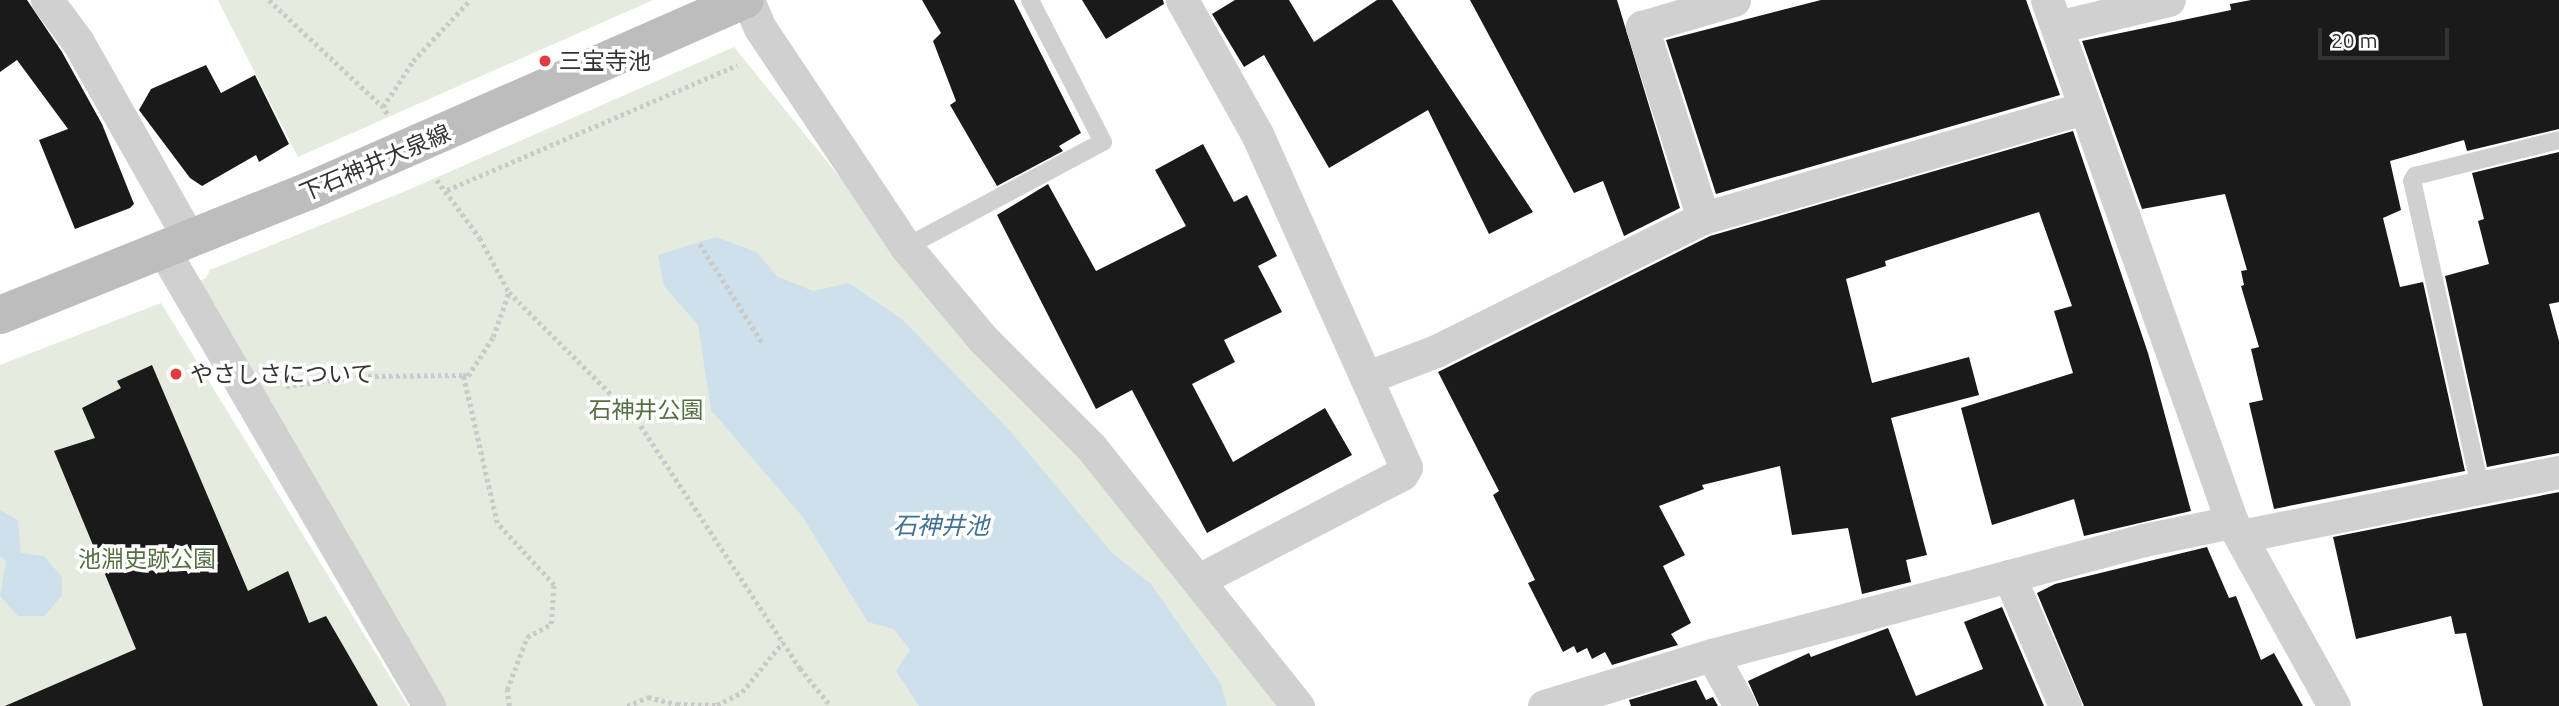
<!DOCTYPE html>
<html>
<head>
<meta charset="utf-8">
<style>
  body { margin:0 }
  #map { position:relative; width:2559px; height:706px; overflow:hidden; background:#fff; font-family:Ubuntu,"Noto Sans JP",sans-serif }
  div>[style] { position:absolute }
  .green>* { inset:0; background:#e5ebdf }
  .water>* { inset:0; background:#cfe0ed }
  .building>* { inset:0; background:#1a1a1a }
  .path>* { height:4.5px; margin-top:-2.25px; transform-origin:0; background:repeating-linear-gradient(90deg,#cacaca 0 3.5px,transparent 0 7px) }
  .lane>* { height:18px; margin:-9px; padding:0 9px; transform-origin:9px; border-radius:9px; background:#d0d0d0 }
  .street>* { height:33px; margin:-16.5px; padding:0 16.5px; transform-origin:16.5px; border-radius:16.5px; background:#d0d0d0 }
  .secondary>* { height:38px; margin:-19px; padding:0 19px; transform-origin:19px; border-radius:19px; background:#bdbdbd }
  .dots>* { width:19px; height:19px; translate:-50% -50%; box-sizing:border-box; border:4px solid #fff; border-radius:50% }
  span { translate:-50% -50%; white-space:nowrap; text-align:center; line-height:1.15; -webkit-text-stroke:7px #fff; paint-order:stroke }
  .poi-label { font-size:23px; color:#333 }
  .left { translate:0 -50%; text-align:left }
  .street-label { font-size:23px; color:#333 }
  .park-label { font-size:23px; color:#546f40 }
  .water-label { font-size:24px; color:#417095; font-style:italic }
  .scale { position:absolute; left:2318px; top:28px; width:131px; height:32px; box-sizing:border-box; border:4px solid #333; border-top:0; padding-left:9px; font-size:21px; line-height:24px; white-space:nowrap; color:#333; -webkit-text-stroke:5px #fff; paint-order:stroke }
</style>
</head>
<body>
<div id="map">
  <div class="green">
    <i style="clip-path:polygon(218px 0,653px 0,298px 157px)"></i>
    <i style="clip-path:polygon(734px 47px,899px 250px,1083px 451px,1286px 706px,437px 706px,196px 282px,206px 278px,210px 270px,408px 190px)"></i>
    <i style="clip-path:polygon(161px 303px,408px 706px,0 706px,0 365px)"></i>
  </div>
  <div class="water">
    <i style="clip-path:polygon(716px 237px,756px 252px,778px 277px,813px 291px,849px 283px,903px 320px,1011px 432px,1112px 553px,1151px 584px,1221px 684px,1227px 706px,919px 706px,896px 671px,910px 650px,894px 629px,868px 622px,802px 516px,711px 410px,698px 325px,664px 286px,658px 255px)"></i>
    <i style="clip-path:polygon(0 510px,18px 520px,21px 553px,44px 556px,62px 577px,62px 595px,45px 616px,18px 616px,0 596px,6px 561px,0 556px)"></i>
  </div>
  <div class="building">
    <i style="clip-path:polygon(0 0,27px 0,62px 52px,102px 124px,134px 204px,130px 208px,75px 229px,39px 140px,68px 129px,17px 60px,0 72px)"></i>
    <i style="clip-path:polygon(922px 0,1014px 0,1081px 133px,1059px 146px,1063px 151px,997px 186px,950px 105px,956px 101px,933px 41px,941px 33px)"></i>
    <i style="clip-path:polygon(1082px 0,1163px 0,1164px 4px,1106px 39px)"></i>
    <i style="clip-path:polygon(1235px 0,1289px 0,1314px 42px,1377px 0,1392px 0,1533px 212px,1489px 234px,1428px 110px,1329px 168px,1264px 55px,1244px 67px,1212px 14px)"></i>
    <i style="clip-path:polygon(1470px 0,1617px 0,1680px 208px,1624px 236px,1603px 181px,1574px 193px)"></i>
    <i style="clip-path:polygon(1821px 0,2026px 0,2060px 95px,1716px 194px,1666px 40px)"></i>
    <i style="clip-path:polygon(2251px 0,2559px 0,2559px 129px,2467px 151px,2464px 140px,2390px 161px,2401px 210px,2383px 218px,2400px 287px,2423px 282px,2465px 471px,2274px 509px,2249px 403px,2263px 400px,2251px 349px,2259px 347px,2241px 286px,2244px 285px,2241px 271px,2247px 270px,2225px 194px,2142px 209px,2082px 41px,2231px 10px,2230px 4px)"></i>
    <i style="clip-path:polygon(206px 65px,221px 93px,255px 75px,289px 144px,259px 162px,256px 155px,202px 186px,190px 178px,139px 110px,151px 89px)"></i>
    <i style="clip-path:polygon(2073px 131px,2148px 353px,2191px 511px,2084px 536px,2074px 499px,1992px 525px,1961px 408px,2073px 373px,2054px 311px,2072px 306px,2039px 212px,1885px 261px,1886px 266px,1846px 279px,1872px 383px,1969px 357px,1979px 395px,1891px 418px,1927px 555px,1906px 560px,1911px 582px,1862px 594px,1848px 528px,1792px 535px,1780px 466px,1702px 485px,1704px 489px,1659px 506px,1685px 555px,1663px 566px,1691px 623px,1671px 634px,1678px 645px,1612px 665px,1605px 652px,1592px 659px,1587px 648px,1577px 653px,1574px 646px,1563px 652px,1528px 583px,1535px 580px,1493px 495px,1499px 491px,1438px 372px,1710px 236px)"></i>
    <i style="clip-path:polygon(1203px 144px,1234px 202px,1247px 195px,1277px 256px,1258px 266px,1282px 312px,1224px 340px,1235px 362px,1192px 384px,1233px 462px,1325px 408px,1352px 455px,1207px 533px,1132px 390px,1096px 409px,997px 215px,1048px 184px,1096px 271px,1186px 226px,1155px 170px)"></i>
    <i style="clip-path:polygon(2559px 152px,2559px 302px,2549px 304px,2559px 341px,2559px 453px,2487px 467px,2445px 276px,2489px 264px,2478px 221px,2484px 219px,2472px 173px)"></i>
    <i style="clip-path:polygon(152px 365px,248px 591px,288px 571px,309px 623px,326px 616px,378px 706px,5px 706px,136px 649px,54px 451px,95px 438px,82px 408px,121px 388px,117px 381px)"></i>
    <i style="clip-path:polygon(2559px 492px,2559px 706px,2483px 706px,2466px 633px,2455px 634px,2451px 616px,2356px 639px,2333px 537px)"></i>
    <i style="clip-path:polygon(2207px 547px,2229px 598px,2236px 596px,2261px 660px,2274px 653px,2303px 706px,2084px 706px,2037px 593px,2055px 584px)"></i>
    <i style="clip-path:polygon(2002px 607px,2044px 706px,1759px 706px,1748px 681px,1809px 653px,1811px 657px,1888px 628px,1916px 696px,1983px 669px,1964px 622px)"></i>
    <i style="clip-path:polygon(1696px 680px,1706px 700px,1713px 697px,1718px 706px,1631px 706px,1629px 700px)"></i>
  </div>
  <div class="path">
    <i style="left:269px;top:0;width:156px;rotate:43.2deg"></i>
    <i style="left:387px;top:114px;width:8px;rotate:-120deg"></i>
    <i style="left:383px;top:107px;width:55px;rotate:-56.9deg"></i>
    <i style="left:413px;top:61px;width:83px;rotate:-46.9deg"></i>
    <i style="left:437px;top:180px;width:72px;rotate:53.4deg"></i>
    <i style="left:480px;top:238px;width:61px;rotate:61.8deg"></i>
    <i style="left:509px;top:292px;width:181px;rotate:45deg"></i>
    <i style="left:637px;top:420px;width:297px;rotate:56.7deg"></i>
    <i style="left:800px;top:668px;width:49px;rotate:50.8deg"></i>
    <i style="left:447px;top:190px;width:316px;rotate:-23.3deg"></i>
    <i style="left:700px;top:244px;width:116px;rotate:57.7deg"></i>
    <i style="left:286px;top:386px;width:76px;rotate:-7.6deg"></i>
    <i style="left:361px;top:376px;width:102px;rotate:-0.6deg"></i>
    <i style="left:509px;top:706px;width:16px;rotate:-97deg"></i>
    <i style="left:507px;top:690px;width:57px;rotate:-69.3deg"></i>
    <i style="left:527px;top:637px;width:27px;rotate:-28deg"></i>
    <i style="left:551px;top:624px;width:39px;rotate:-86deg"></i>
    <i style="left:554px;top:585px;width:84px;rotate:-132.6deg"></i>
    <i style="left:497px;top:523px;width:152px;rotate:-102.9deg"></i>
    <i style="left:463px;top:375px;width:5px;rotate:11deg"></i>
    <i style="left:468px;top:376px;width:46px;rotate:-57.3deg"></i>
    <i style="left:493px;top:337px;width:48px;rotate:-70.4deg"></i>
    <i style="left:627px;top:706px;width:23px;rotate:-23deg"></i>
    <i style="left:648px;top:697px;width:30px;rotate:14deg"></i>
    <i style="left:677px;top:704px;width:40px;rotate:1.4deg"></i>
    <i style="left:717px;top:705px;width:28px;rotate:-27deg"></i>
    <i style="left:742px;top:692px;width:65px;rotate:-50.6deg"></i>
  </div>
  <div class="lane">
    <i style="left:906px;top:247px;width:223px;rotate:-28.1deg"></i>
    <i style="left:1103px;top:142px;width:160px;rotate:-117.2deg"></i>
    <i style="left:2480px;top:487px;width:313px;rotate:-102.5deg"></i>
    <i style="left:2412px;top:181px;width:6px;rotate:-59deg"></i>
    <i style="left:2415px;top:176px;width:148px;rotate:-14deg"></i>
  </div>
  <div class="street">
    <i style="left:47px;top:0;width:52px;rotate:53.6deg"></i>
    <i style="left:78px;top:42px;width:227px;rotate:60.5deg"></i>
    <i style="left:748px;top:0;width:30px;rotate:67deg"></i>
    <i style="left:760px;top:28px;width:263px;rotate:56.3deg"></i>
    <i style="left:906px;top:247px;width:120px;rotate:50.1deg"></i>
    <i style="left:983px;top:339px;width:153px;rotate:45deg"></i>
    <i style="left:1091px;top:447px;width:332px;rotate:51.4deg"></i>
    <i style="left:1182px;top:0;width:154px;rotate:60.8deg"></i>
    <i style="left:1257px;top:134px;width:365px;rotate:65.9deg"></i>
    <i style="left:1406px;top:467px;width:8px;rotate:120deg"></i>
    <i style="left:1402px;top:474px;width:228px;rotate:152.5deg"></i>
    <i style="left:2047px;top:0;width:554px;rotate:70.49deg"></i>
    <i style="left:2232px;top:522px;width:210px;rotate:61deg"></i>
    <i style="left:2057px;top:27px;width:115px;rotate:-13.6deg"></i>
    <i style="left:1703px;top:218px;width:201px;rotate:-107.7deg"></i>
    <i style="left:1642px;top:27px;width:96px;rotate:-16.4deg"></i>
    <i style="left:164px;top:251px;width:527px;rotate:59.78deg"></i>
    <i style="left:1368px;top:377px;width:73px;rotate:-20.9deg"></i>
    <i style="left:1436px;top:351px;width:298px;rotate:-26.5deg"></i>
    <i style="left:1703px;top:218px;width:398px;rotate:-16.1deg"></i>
    <i style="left:2241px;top:536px;width:324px;rotate:-11.4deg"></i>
    <i style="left:2009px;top:576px;width:142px;rotate:66.7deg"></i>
    <i style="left:1712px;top:655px;width:58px;rotate:61.2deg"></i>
    <i style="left:1544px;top:706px;width:176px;rotate:-16.9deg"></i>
    <i style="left:1712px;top:655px;width:447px;rotate:-14.9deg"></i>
    <i style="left:2144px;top:540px;width:90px;rotate:-11.6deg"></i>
  </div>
  <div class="secondary">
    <i style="left:0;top:315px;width:333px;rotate:-21.9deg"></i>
    <i style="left:309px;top:191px;width:476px;rotate:-23.7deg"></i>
  </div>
  <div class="dots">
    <i style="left:545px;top:61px;background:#e23c41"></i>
    <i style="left:176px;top:374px;background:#e23c41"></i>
  </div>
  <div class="poi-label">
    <span class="left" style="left:559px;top:61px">三宝寺池</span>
    <span class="left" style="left:190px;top:374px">やさしさについて</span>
  </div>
  <div class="street-label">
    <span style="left:375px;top:163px;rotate:-23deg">下石神井大泉線</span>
  </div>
  <div class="park-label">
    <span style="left:646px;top:410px">石神井公園</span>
    <span style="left:147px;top:559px">池淵史跡公園</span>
  </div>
  <div class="water-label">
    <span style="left:941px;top:526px">石神井池</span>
  </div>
  <div class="scale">20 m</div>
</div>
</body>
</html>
